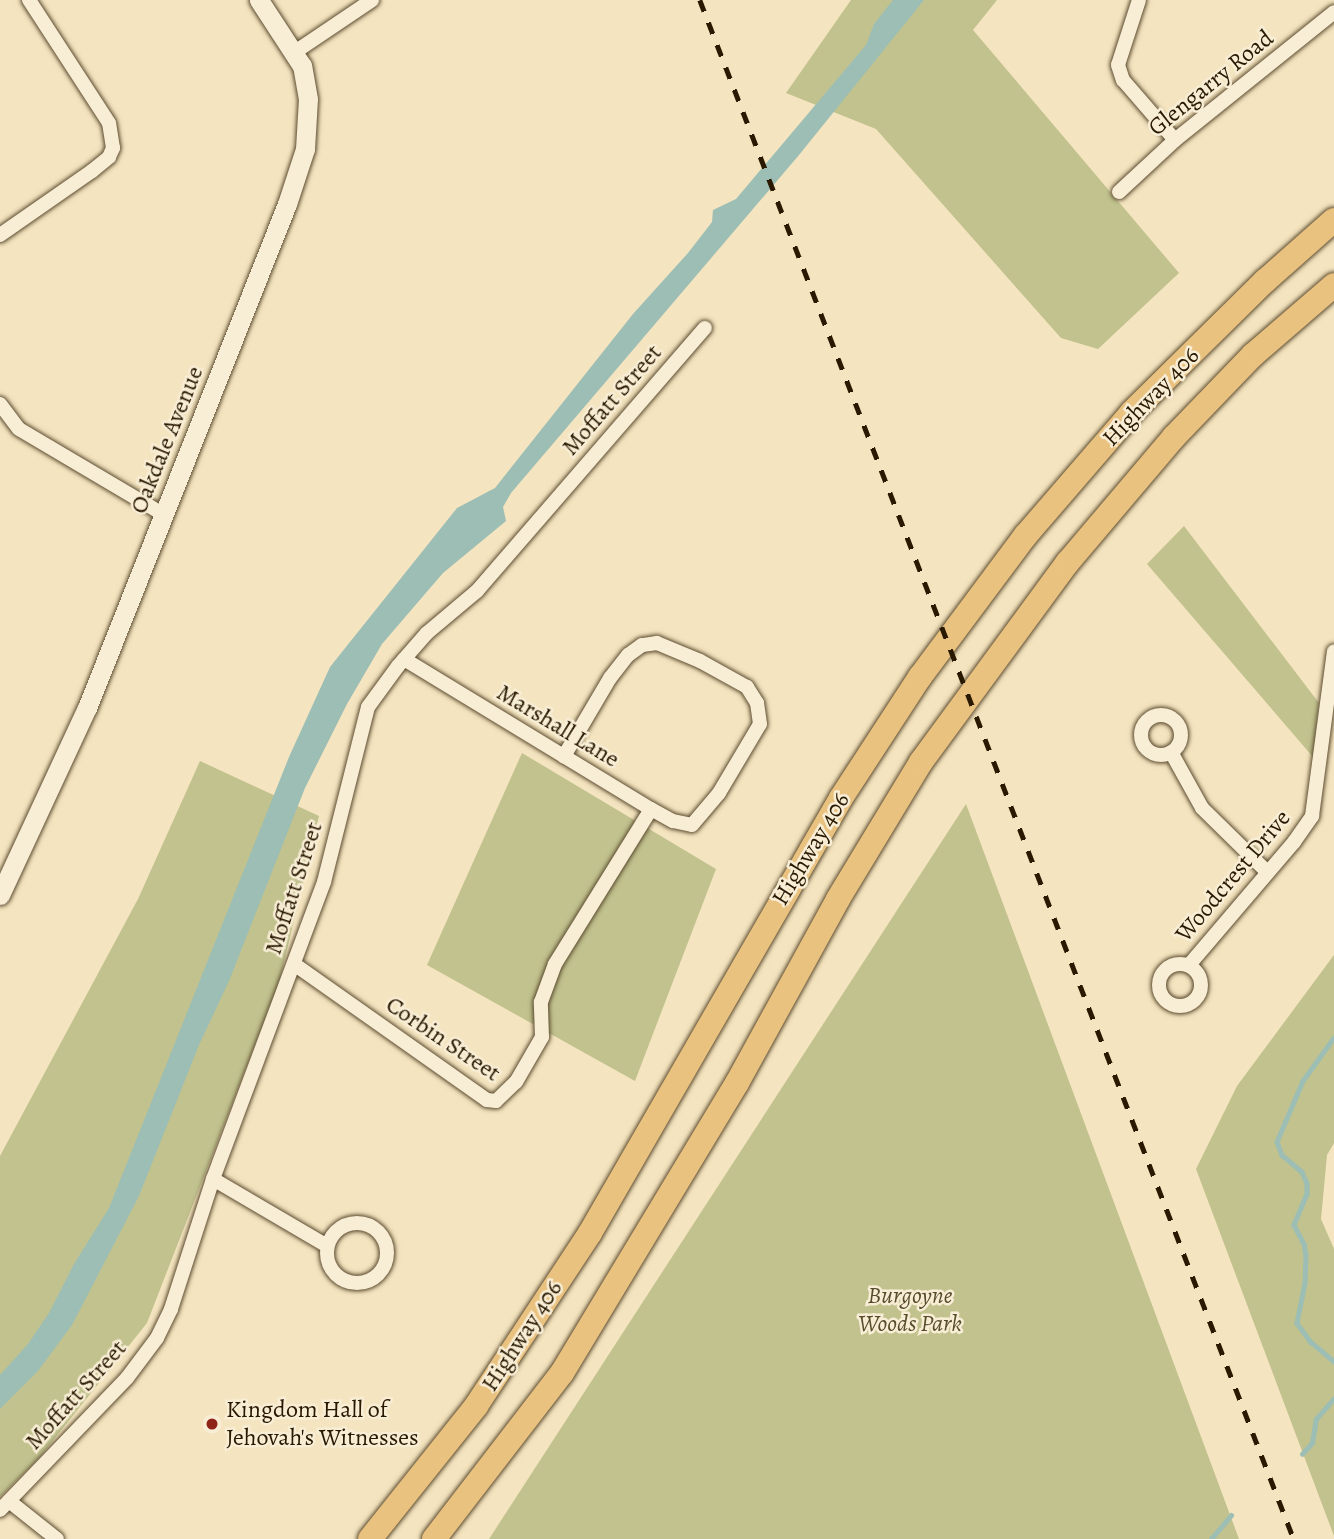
<!DOCTYPE html>
<html>
<head>
<meta charset="utf-8">
<style>
  body { margin:0 }
  #map { position:relative; width:1334px; height:1539px; overflow:hidden; background:#f4e4bf; font-family:Alegreya,serif }
  div>[style] { position:absolute }
  .green>* { inset:0; background:#c1c28e }
  .water>* { inset:0; background:#9cbeb5 }
  .stream>* { height:4.5px; margin:-2.25px; padding:0 2.25px; transform-origin:2.25px; border-radius:2.25px; background:#9cbeb5 }
  .roads { filter:drop-shadow(0 0 2px #5c4c30) drop-shadow(0 0 2px #5c4c30) }
  .street>* { height:14px; margin:-7px; padding:0 7px; transform-origin:7px; border-radius:7px; background:#f8edd5 }
  .street>.ring { margin:-7px; padding:0; box-sizing:content-box; background:none; border:14px solid #f8edd5; border-radius:50% }
  .secondary>* { height:19px; margin:-9.5px; padding:0 9.5px; transform-origin:9.5px; border-radius:9.5px; background:#f8edd5 }
  .highway>* { height:24px; margin:-12px; padding:0 12px; transform-origin:12px; border-radius:12px; background:#eac280 }
  .rail>* { height:4.5px; margin-top:-2.25px; transform-origin:0; background:repeating-linear-gradient(90deg,#2a1901 0 12px,transparent 0 24px) }
  .dots>* { width:19px; height:19px; translate:-50% -50%; box-sizing:border-box; border:4px solid #f8edd5; border-radius:50% }
  span { translate:-50% -50%; white-space:nowrap; text-align:center; line-height:1.15; -webkit-text-stroke:5px #f8edd5; paint-order:stroke }
  .street-label { font-size:24px; color:#2a1901 }
  .park-label { font-size:24px; color:#574c2b; font-style:italic }
  .poi-label { font-size:24px; color:#2a1901 }
  .left { translate:0 -50%; text-align:left }
</style>
</head>
<body>
<div id="map">
  <div class="green">
    <i style="clip-path:polygon(851px 0,997px 0,973px 30px,1179px 273px,1098px 349px,1061px 338px,876px 129px,786px 93px)"></i>
    <i style="clip-path:polygon(1184px 526px,1319px 703px,1313px 757px,1147px 564px)"></i>
    <i style="clip-path:polygon(522px 753px,716px 869px,635px 1081px,427px 965px)"></i>
    <i style="clip-path:polygon(200px 761px,319px 816px,279px 983px,147px 1323px,39px 1458px,0 1497px,0 1156px,138px 899px)"></i>
    <i style="clip-path:polygon(966px 804px,1239px 1539px,489px 1539px)"></i>
    <i style="clip-path:polygon(1334px 955px,1334px 1143px,1327px 1155px,1321px 1219px,1334px 1249px,1334px 1536px,1196px 1169px,1237px 1086px)"></i>
  </div>
  <div class="water">
    <i style="clip-path:polygon(893px 0,924px 0,799px 155px,511px 493px,503px 507px,506px 521px,443px 573px,382px 644px,347px 704px,305px 788px,229px 981px,199px 1045px,139px 1196px,72px 1325px,38px 1371px,0 1409px,0 1375px,28px 1344px,49px 1313px,74px 1264px,109px 1208px,289px 757px,330px 667px,457px 508px,495px 488px,633px 314px,688px 253px,712px 222px,713px 210px,736px 199px,866px 45px,874px 24px)"></i>
  </div>
  <div class="stream">
    <i style="left:1334px;top:1038px;width:53px;rotate:125.8deg"></i>
    <i style="left:1303px;top:1081px;width:66px;rotate:113.1deg"></i>
    <i style="left:1277px;top:1142px;width:14px;rotate:69deg"></i>
    <i style="left:1282px;top:1155px;width:26px;rotate:40deg"></i>
    <i style="left:1302px;top:1172px;width:12px;rotate:66deg"></i>
    <i style="left:1307px;top:1183px;width:11px;rotate:90deg"></i>
    <i style="left:1307px;top:1194px;width:34px;rotate:113deg"></i>
    <i style="left:1294px;top:1225px;width:21px;rotate:62deg"></i>
    <i style="left:1304px;top:1244px;width:11px;rotate:80deg"></i>
    <i style="left:1306px;top:1255px;width:28px;rotate:92deg"></i>
    <i style="left:1305px;top:1283px;width:41px;rotate:101.3deg"></i>
    <i style="left:1297px;top:1323px;width:24px;rotate:54deg"></i>
    <i style="left:1311px;top:1342px;width:30px;rotate:40deg"></i>
    <i style="left:1302px;top:1454px;width:15px;rotate:-48deg"></i>
    <i style="left:1312px;top:1443px;width:24px;rotate:-81deg"></i>
    <i style="left:1316px;top:1419px;width:28px;rotate:-49deg"></i>
    <i style="left:1211px;top:1539px;width:31px;rotate:-50deg"></i>
  </div>
  <div class="roads">
    <div class="street">
      <i style="left:1139px;top:0;width:68px;rotate:107.9deg"></i>
      <i style="left:1118px;top:65px;width:16px;rotate:72deg"></i>
      <i style="left:1123px;top:80px;width:79px;rotate:49.1deg"></i>
      <i style="left:295px;top:52px;width:93px;rotate:-34deg"></i>
      <i style="left:1119px;top:192px;width:76px;rotate:-42.9deg"></i>
      <i style="left:1175px;top:140px;width:204px;rotate:-38.8deg"></i>
      <i style="left:0;top:235px;width:112px;rotate:-34.8deg"></i>
      <i style="left:92px;top:171px;width:22px;rotate:-39deg"></i>
      <i style="left:109px;top:157px;width:10px;rotate:-66deg"></i>
      <i style="left:113px;top:148px;width:25px;rotate:-99deg"></i>
      <i style="left:109px;top:123px;width:147px;rotate:-123deg"></i>
      <i style="left:0;top:404px;width:31px;rotate:53deg"></i>
      <i style="left:19px;top:429px;width:167px;rotate:30.6deg"></i>
      <i style="left:404px;top:659px;width:289px;rotate:31.3deg"></i>
      <i style="left:651px;top:809px;width:25px;rotate:29deg"></i>
      <i style="left:673px;top:821px;width:19px;rotate:12deg"></i>
      <i style="left:692px;top:825px;width:42px;rotate:-49.8deg"></i>
      <i style="left:719px;top:793px;width:80px;rotate:-59.3deg"></i>
      <i style="left:760px;top:724px;width:21px;rotate:-98deg"></i>
      <i style="left:757px;top:703px;width:19px;rotate:-122deg"></i>
      <i style="left:747px;top:687px;width:54px;rotate:-151deg"></i>
      <i style="left:700px;top:661px;width:47px;rotate:-157.3deg"></i>
      <i style="left:657px;top:643px;width:15px;rotate:172deg"></i>
      <i style="left:642px;top:645px;width:17px;rotate:144deg"></i>
      <i style="left:628px;top:655px;width:29px;rotate:128deg"></i>
      <i style="left:610px;top:678px;width:91px;rotate:120.5deg"></i>
      <i class="ring" style="left:1141px;top:715px;width:26px;height:26px"></i>
      <i style="left:1171px;top:752px;width:64px;rotate:61deg"></i>
      <i style="left:1202px;top:808px;width:90px;rotate:44.5deg"></i>
      <i class="ring" style="left:1159px;top:964px;width:28px;height:28px"></i>
      <i style="left:294px;top:964px;width:236px;rotate:35.2deg"></i>
      <i style="left:487px;top:1100px;width:9px;rotate:6deg"></i>
      <i style="left:496px;top:1101px;width:28px;rotate:-44deg"></i>
      <i style="left:516px;top:1082px;width:52px;rotate:-60deg"></i>
      <i style="left:542px;top:1037px;width:35px;rotate:-92deg"></i>
      <i style="left:541px;top:1002px;width:40px;rotate:-69.8deg"></i>
      <i style="left:555px;top:964px;width:182px;rotate:-58.2deg"></i>
      <i style="left:1189px;top:965px;width:162px;rotate:-49.5deg"></i>
      <i style="left:1294px;top:842px;width:32px;rotate:-55deg"></i>
      <i style="left:1312px;top:816px;width:166px;rotate:-82.4deg"></i>
      <i style="left:213px;top:1179px;width:132px;rotate:30.4deg"></i>
      <i class="ring" style="left:327px;top:1223px;width:46px;height:46px"></i>
      <i style="left:9px;top:1501px;width:61px;rotate:38.4deg"></i>
      <i style="left:0;top:1510px;width:183px;rotate:-46.1deg"></i>
      <i style="left:127px;top:1378px;width:50px;rotate:-53.1deg"></i>
      <i style="left:157px;top:1338px;width:32px;rotate:-64deg"></i>
      <i style="left:171px;top:1309px;width:137px;rotate:-72.1deg"></i>
      <i style="left:213px;top:1179px;width:317px;rotate:-69.5deg"></i>
      <i style="left:324px;top:882px;width:180px;rotate:-75.9deg"></i>
      <i style="left:368px;top:707px;width:51px;rotate:-53.8deg"></i>
      <i style="left:398px;top:666px;width:44px;rotate:-48.7deg"></i>
      <i style="left:427px;top:633px;width:65px;rotate:-40deg"></i>
      <i style="left:477px;top:591px;width:348px;rotate:-49.1deg"></i>
    </div>
    <div class="secondary">
      <i style="left:0;top:895px;width:206px;rotate:-65.1deg"></i>
      <i style="left:87px;top:708px;width:542px;rotate:-68.36deg"></i>
      <i style="left:287px;top:204px;width:58px;rotate:-71.9deg"></i>
      <i style="left:305px;top:149px;width:50px;rotate:-86.6deg"></i>
      <i style="left:308px;top:99px;width:34px;rotate:-100deg"></i>
      <i style="left:302px;top:66px;width:79px;rotate:-123.1deg"></i>
    </div>
    <div class="highway">
      <i style="left:370px;top:1539px;width:170px;rotate:-51.4deg"></i>
      <i style="left:476px;top:1406px;width:207px;rotate:-56.6deg"></i>
      <i style="left:590px;top:1233px;width:502px;rotate:-60.01deg"></i>
      <i style="left:841px;top:798px;width:145px;rotate:-56.9deg"></i>
      <i style="left:920px;top:677px;width:177px;rotate:-53.3deg"></i>
      <i style="left:1026px;top:535px;width:162px;rotate:-49.2deg"></i>
      <i style="left:1132px;top:412px;width:187px;rotate:-44.6deg"></i>
      <i style="left:1265px;top:281px;width:92px;rotate:-41.5deg"></i>
      <i style="left:434px;top:1539px;width:210px;rotate:-52.4deg"></i>
      <i style="left:562px;top:1373px;width:339px;rotate:-58.9deg"></i>
      <i style="left:737px;top:1083px;width:210px;rotate:-61.2deg"></i>
      <i style="left:838px;top:899px;width:160px;rotate:-58.8deg"></i>
      <i style="left:921px;top:762px;width:248px;rotate:-53.7deg"></i>
      <i style="left:1068px;top:562px;width:164px;rotate:-49.7deg"></i>
      <i style="left:1174px;top:437px;width:114px;rotate:-46.1deg"></i>
      <i style="left:1253px;top:355px;width:107px;rotate:-40.8deg"></i>
    </div>
  </div>
  <div class="rail">
    <i style="left:700px;top:0;width:1650px;rotate:68.9deg"></i>
  </div>
  <div class="dots">
    <i style="left:212px;top:1424px;background:#8f2418"></i>
  </div>
  <div class="street-label">
    <span style="left:1211px;top:83px;rotate:-39deg">Glengarry Road</span>
    <span style="left:1151px;top:397px;rotate:-46deg">Highway 406</span>
    <span style="left:612px;top:400px;rotate:-49deg">Moffatt Street</span>
    <span style="left:167px;top:440px;rotate:-68deg">Oakdale Avenue</span>
    <span style="left:558px;top:726px;rotate:31deg">Marshall Lane</span>
    <span style="left:811px;top:849px;rotate:-59deg">Highway 406</span>
    <span style="left:1233px;top:876px;rotate:-50deg">Woodcrest Drive</span>
    <span style="left:294px;top:888px;rotate:-72deg">Moffatt Street</span>
    <span style="left:443px;top:1039px;rotate:34deg">Corbin Street</span>
    <span style="left:522px;top:1336px;rotate:-57deg">Highway 406</span>
    <span style="left:76px;top:1395px;rotate:-48deg">Moffatt Street</span>
  </div>
  <div class="park-label">
    <span style="left:910px;top:1310px">Burgoyne<br>Woods Park</span>
  </div>
  <div class="poi-label">
    <span class="left" style="left:226px;top:1424px">Kingdom Hall of<br>Jehovah's Witnesses</span>
  </div>
</div>
</body>
</html>
